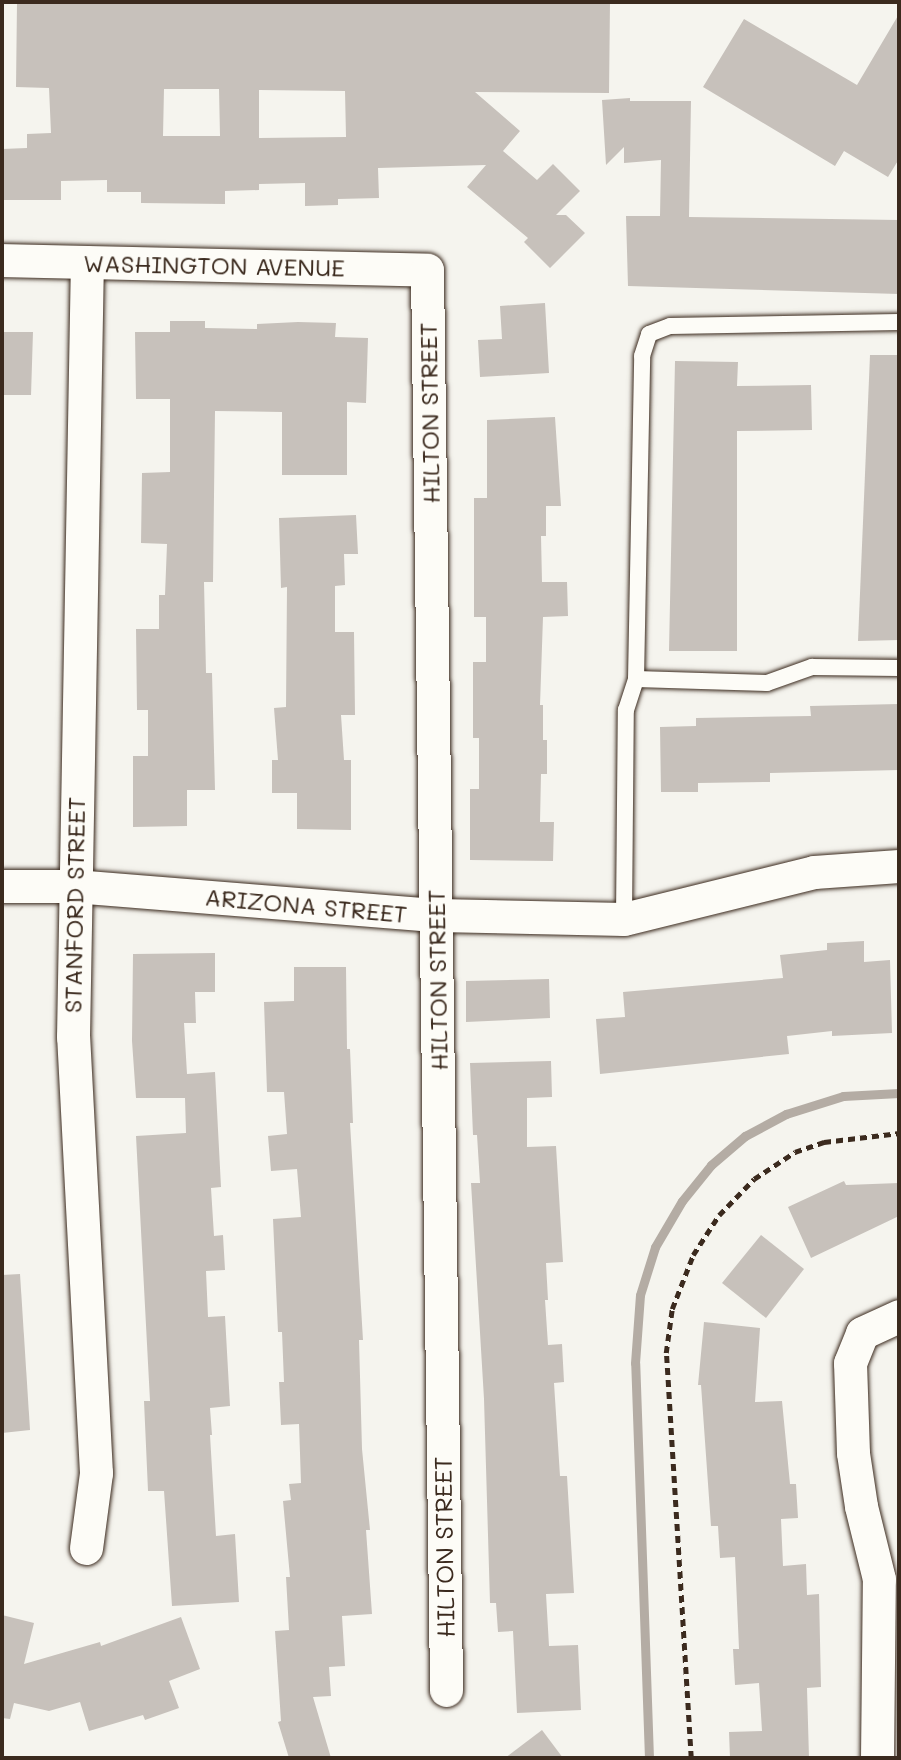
<!DOCTYPE html>
<html>
<head>
<meta charset="utf-8">
<style>
  body { margin:0 }
  #map { position:relative; width:901px; height:1760px; overflow:hidden; background:#f5f4ee; font-family:Mali,sans-serif }
  div>[style] { position:absolute }
  .stream>* { height:9px; margin:-4.5px; padding:0 4.5px; transform-origin:4.5px; border-radius:4.5px; background:#b4aca4 }
  .building>* { inset:0; background:#c7c1bb }
  .path>* { height:4.5px; margin-top:-2.25px; transform-origin:0; background:repeating-linear-gradient(90deg,#3b2a1e 0 7px,transparent 0 12px) }
  .roads { filter:drop-shadow(0 0 2px #3b2a1e) drop-shadow(0 0 2px #3b2a1e) }
  .service>* { height:16px; margin:-8px; padding:0 8px; transform-origin:8px; border-radius:8px; background:#fdfcf7 }
  .minor>* { height:33px; margin:-16.5px; padding:0 16.5px; transform-origin:16.5px; border-radius:16.5px; background:#fdfcf7 }
  span { translate:-50% -50%; white-space:nowrap; text-align:center; line-height:1.15; -webkit-text-stroke:6px #fdfcf7; paint-order:stroke }
  .street-label { font-size:24px; color:#3b2a1e }
  .frame { position:absolute; inset:0; border:4px solid #3b2a1e; pointer-events:none }
</style>
</head>
<body>
<div id="map">
  <div class="stream">
    <i style="left:649px;top:1758px;width:395px;rotate:-92deg"></i>
    <i style="left:635px;top:1363px;width:68px;rotate:-85.8deg"></i>
    <i style="left:640px;top:1295px;width:50px;rotate:-72.6deg"></i>
    <i style="left:655px;top:1247px;width:53px;rotate:-59.6deg"></i>
    <i style="left:682px;top:1201px;width:46px;rotate:-51.1deg"></i>
    <i style="left:711px;top:1165px;width:45px;rotate:-40.5deg"></i>
    <i style="left:745px;top:1136px;width:47px;rotate:-28.2deg"></i>
    <i style="left:786px;top:1114px;width:60px;rotate:-17.5deg"></i>
    <i style="left:843px;top:1096px;width:56px;rotate:-3.1deg"></i>
  </div>
  <div class="building">
    <i style="clip-path:polygon(evenodd,17px 2px,610px 2px,609px 93px,475px 92px,520px 131px,503px 151px,537px 180px,553px 164px,580px 191px,556px 215px,566px 215px,585px 233px,550px 268px,524px 242px,528px 238px,467px 187px,486px 165px,378px 168px,379px 198px,338px 199px,338px 205px,305px 206px,305px 183px,259px 184px,259px 190px,225px 191px,225px 204px,141px 203px,141px 192px,107px 192px,107px 180px,61px 181px,61px 200px,2px 200px,2px 149px,27px 148px,27px 134px,51px 133px,49px 88px,16px 87px,17px 2px,164px 89px,219px 89px,220px 136px,163px 136px,164px 89px,17px 2px,259px 90px,345px 91px,346px 137px,259px 138px,259px 90px)"></i>
    <i style="clip-path:polygon(899px 14px,899px 159px,888px 177px,844px 151px,835px 166px,703px 87px,744px 19px,857px 85px)"></i>
    <i style="clip-path:polygon(630px 98px,630px 101px,691px 101px,689px 217px,899px 220px,899px 294px,628px 286px,626px 216px,660px 216px,661px 160px,624px 163px,624px 147px,606px 165px,602px 100px)"></i>
    <i style="clip-path:polygon(545px 303px,549px 373px,480px 377px,478px 340px,502px 339px,500px 306px)"></i>
    <i style="clip-path:polygon(170px 321px,205px 321px,205px 328px,257px 329px,257px 324px,298px 322px,336px 323px,335px 337px,368px 338px,366px 403px,347px 402px,347px 475px,282px 475px,282px 412px,215px 411px,213px 582px,204px 582px,206px 673px,212px 673px,215px 790px,187px 790px,187px 826px,133px 827px,133px 756px,148px 756px,148px 710px,137px 710px,136px 629px,159px 629px,159px 595px,165px 595px,167px 544px,141px 543px,142px 473px,170px 472px,170px 399px,136px 399px,135px 332px,170px 332px)"></i>
    <i style="clip-path:polygon(2px 332px,33px 332px,31px 395px,2px 395px)"></i>
    <i style="clip-path:polygon(870px 355px,899px 355px,899px 640px,858px 641px)"></i>
    <i style="clip-path:polygon(675px 361px,738px 362px,737px 386px,811px 385px,812px 430px,737px 431px,737px 651px,669px 651px)"></i>
    <i style="clip-path:polygon(555px 417px,561px 506px,546px 506px,546px 536px,541px 536px,542px 582px,567px 582px,568px 616px,543px 617px,540px 705px,543px 705px,543px 740px,547px 740px,547px 774px,541px 774px,540px 822px,554px 822px,553px 861px,470px 860px,470px 789px,479px 789px,479px 738px,473px 738px,473px 662px,486px 662px,486px 617px,474px 617px,474px 498px,487px 498px,487px 420px)"></i>
    <i style="clip-path:polygon(356px 515px,358px 554px,344px 554px,345px 585px,335px 586px,335px 632px,354px 632px,355px 715px,341px 715px,344px 760px,351px 760px,351px 830px,297px 829px,297px 793px,272px 793px,272px 760px,278px 760px,274px 708px,286px 707px,287px 587px,281px 588px,279px 518px)"></i>
    <i style="clip-path:polygon(899px 704px,899px 770px,770px 773px,770px 782px,698px 783px,698px 792px,661px 792px,660px 727px,696px 726px,696px 718px,811px 716px,810px 706px)"></i>
    <i style="clip-path:polygon(864px 941px,864px 962px,890px 960px,892px 1033px,832px 1036px,832px 1031px,787px 1036px,789px 1054px,600px 1074px,596px 1019px,625px 1017px,623px 992px,783px 978px,780px 955px,827px 950px,827px 943px)"></i>
    <i style="clip-path:polygon(215px 953px,215px 992px,195px 992px,196px 1023px,184px 1023px,187px 1074px,215px 1072px,221px 1187px,211px 1188px,214px 1236px,223px 1235px,225px 1270px,206px 1271px,208px 1317px,225px 1316px,230px 1406px,210px 1408px,212px 1435px,210px 1435px,216px 1536px,235px 1534px,239px 1602px,172px 1606px,164px 1491px,148px 1491px,144px 1401px,150px 1401px,136px 1136px,186px 1133px,185px 1098px,136px 1098px,132px 1041px,133px 954px)"></i>
    <i style="clip-path:polygon(294px 967px,346px 967px,347px 1049px,350px 1049px,353px 1123px,350px 1123px,363px 1340px,359px 1340px,362px 1449px,370px 1530px,366px 1530px,372px 1614px,342px 1616px,345px 1666px,329px 1667px,331px 1696px,313px 1697px,331px 1758px,289px 1758px,278px 1722px,281px 1721px,275px 1631px,289px 1630px,286px 1577px,290px 1577px,283px 1501px,291px 1500px,289px 1484px,301px 1483px,299px 1424px,281px 1425px,279px 1382px,284px 1382px,282px 1332px,278px 1332px,273px 1219px,301px 1217px,297px 1169px,271px 1171px,268px 1136px,287px 1134px,284px 1092px,267px 1092px,264px 1002px,294px 1001px)"></i>
    <i style="clip-path:polygon(549px 979px,550px 1018px,466px 1022px,466px 981px)"></i>
    <i style="clip-path:polygon(551px 1061px,552px 1097px,527px 1098px,527px 1147px,556px 1146px,563px 1262px,546px 1263px,548px 1300px,545px 1300px,548px 1345px,562px 1344px,564px 1382px,554px 1383px,560px 1476px,567px 1476px,574px 1593px,546px 1594px,549px 1646px,578px 1645px,581px 1710px,517px 1713px,513px 1631px,498px 1632px,496px 1603px,490px 1603px,484px 1399px,471px 1183px,480px 1183px,477px 1135px,473px 1135px,470px 1063px)"></i>
    <i style="clip-path:polygon(844px 1181px,846px 1185px,899px 1183px,899px 1216px,811px 1258px,788px 1207px)"></i>
    <i style="clip-path:polygon(761px 1235px,804px 1269px,766px 1318px,722px 1283px)"></i>
    <i style="clip-path:polygon(20px 1274px,30px 1430px,2px 1433px,2px 1275px)"></i>
    <i style="clip-path:polygon(704px 1322px,760px 1328px,755px 1402px,782px 1401px,790px 1484px,796px 1484px,798px 1518px,781px 1519px,783px 1566px,806px 1564px,807px 1595px,819px 1594px,821px 1687px,807px 1688px,809px 1758px,730px 1758px,729px 1732px,762px 1731px,759px 1683px,735px 1685px,733px 1649px,739px 1649px,735px 1557px,720px 1558px,718px 1526px,711px 1526px,701px 1385px,698px 1385px)"></i>
    <i style="clip-path:polygon(2px 1615px,34px 1623px,24px 1664px,100px 1642px,101px 1646px,181px 1617px,200px 1669px,169px 1681px,179px 1708px,145px 1720px,143px 1715px,89px 1731px,80px 1702px,49px 1711px,14px 1703px,10px 1719px,2px 1718px)"></i>
    <i style="clip-path:polygon(542px 1730px,563px 1758px,505px 1758px)"></i>
  </div>
  <div class="path">
    <i style="left:691px;top:1758px;width:406px;rotate:-93.5deg"></i>
    <i style="left:666px;top:1353px;width:44px;rotate:-82.2deg"></i>
    <i style="left:672px;top:1309px;width:58px;rotate:-68.7deg"></i>
    <i style="left:693px;top:1255px;width:48px;rotate:-57deg"></i>
    <i style="left:719px;top:1215px;width:50px;rotate:-45.8deg"></i>
    <i style="left:754px;top:1179px;width:49px;rotate:-33.4deg"></i>
    <i style="left:795px;top:1152px;width:31px;rotate:-19deg"></i>
    <i style="left:824px;top:1142px;width:76px;rotate:-6.8deg"></i>
  </div>
  <div class="roads">
    <div class="service">
      <i style="left:636px;top:679px;width:131px;rotate:1.7deg"></i>
      <i style="left:767px;top:683px;width:48px;rotate:-19.6deg"></i>
      <i style="left:812px;top:667px;width:87px;rotate:0.7deg"></i>
      <i style="left:624px;top:919px;width:209px;rotate:-89.5deg"></i>
      <i style="left:626px;top:710px;width:33px;rotate:-72deg"></i>
      <i style="left:636px;top:679px;width:323px;rotate:-88.9deg"></i>
      <i style="left:642px;top:356px;width:23px;rotate:-72deg"></i>
      <i style="left:649px;top:334px;width:22px;rotate:-21deg"></i>
      <i style="left:670px;top:326px;width:229px;rotate:-1deg"></i>
    </div>
    <div class="minor">
      <i style="left:2px;top:260px;width:425px;rotate:1.3deg"></i>
      <i style="left:427px;top:270px;width:1420px;rotate:89.23deg"></i>
      <i style="left:2px;top:886px;width:72px"></i>
      <i style="left:74px;top:886px;width:364px;rotate:4.6deg"></i>
      <i style="left:437px;top:915px;width:187px;rotate:1.2deg"></i>
      <i style="left:624px;top:919px;width:196px;rotate:-13.9deg"></i>
      <i style="left:814px;top:872px;width:85px;rotate:-4deg"></i>
      <i style="left:86px;top:1548px;width:76px;rotate:-82.4deg"></i>
      <i style="left:96px;top:1473px;width:437px;rotate:-93deg"></i>
      <i style="left:73px;top:1037px;width:775px;rotate:-88.97deg"></i>
      <i style="left:877px;top:1758px;width:179px;rotate:-89.4deg"></i>
      <i style="left:879px;top:1579px;width:75px;rotate:-103.9deg"></i>
      <i style="left:861px;top:1506px;width:54px;rotate:-98.6deg"></i>
      <i style="left:853px;top:1453px;width:90px;rotate:-91.9deg"></i>
      <i style="left:850px;top:1363px;width:32px;rotate:-68deg"></i>
      <i style="left:862px;top:1333px;width:41px;rotate:-24.7deg"></i>
    </div>
  </div>
  <div class="street-label">
    <span style="left:214px;top:265px;rotate:1deg">WASHINGTON AVENUE</span>
    <span style="left:429px;top:413px;rotate:-91deg">HILTON STREET</span>
    <span style="left:74px;top:905px;rotate:-89deg">STANFORD STREET</span>
    <span style="left:306px;top:905px;rotate:5deg">ARIZONA STREET</span>
    <span style="left:437px;top:980px;rotate:-91deg">HILTON STREET</span>
    <span style="left:444px;top:1547px;rotate:-91deg">HILTON STREET</span>
  </div>
  <div class="frame"></div>
</div>
</body>
</html>
